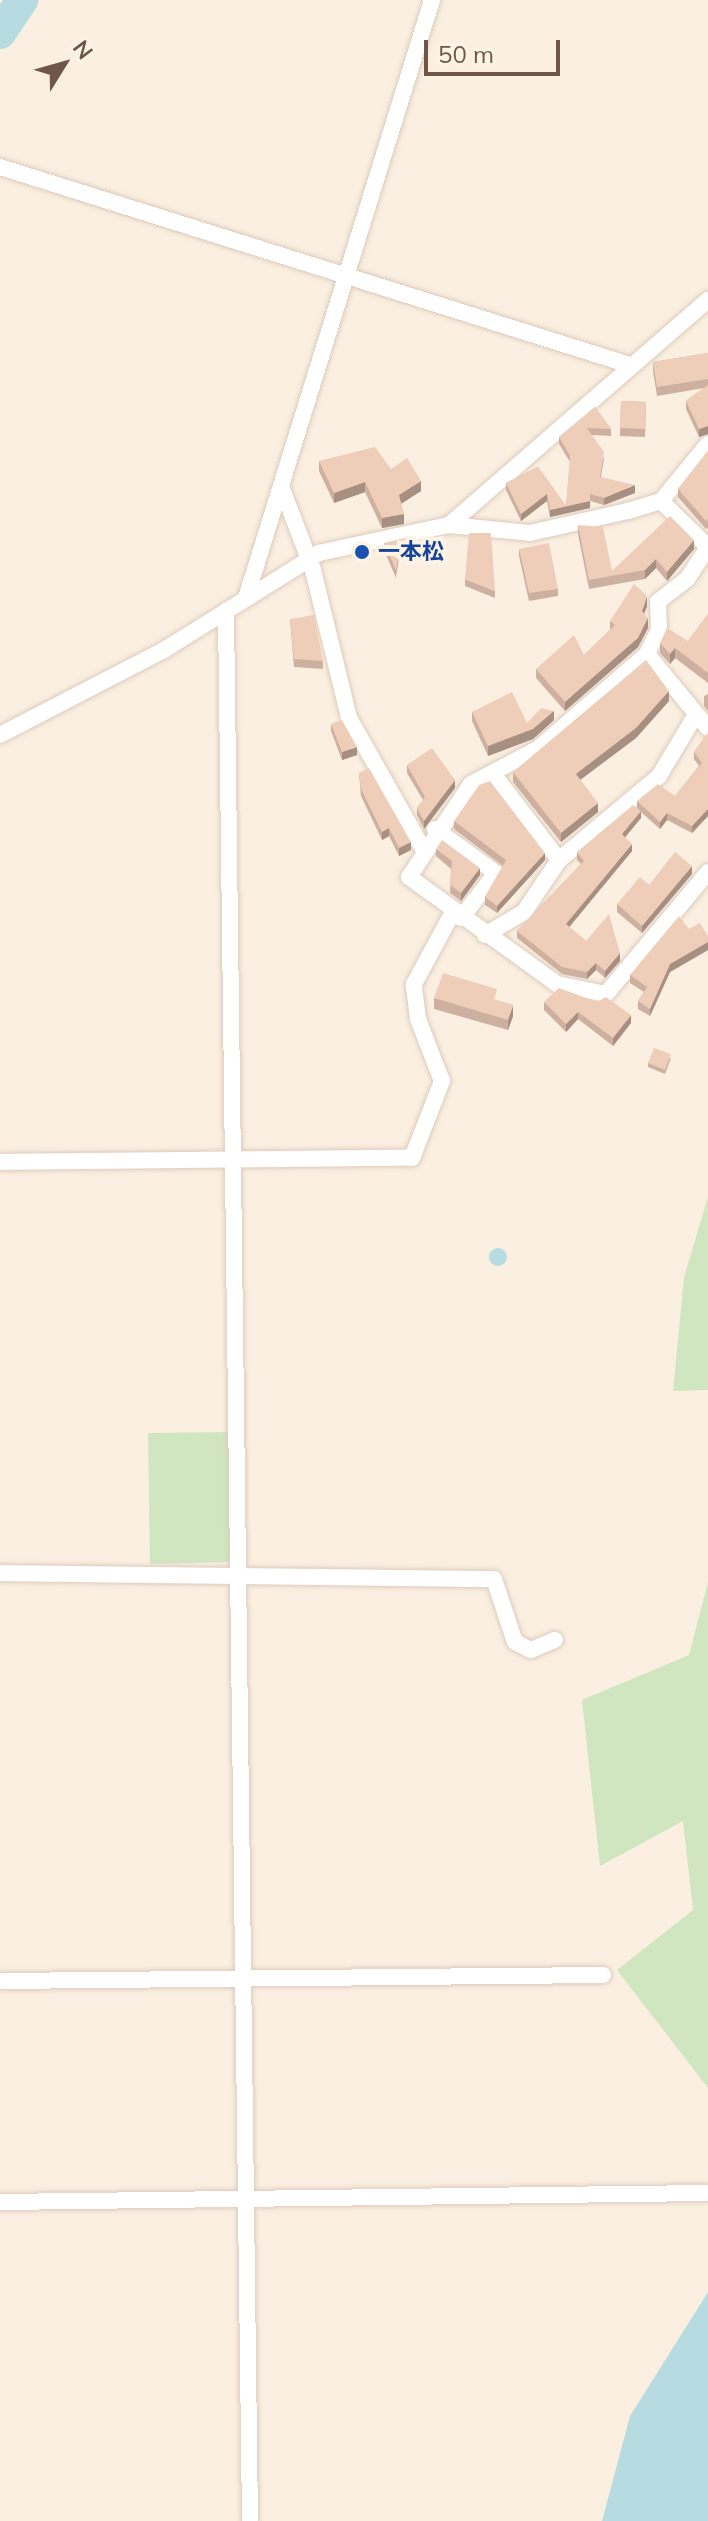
<!DOCTYPE html>
<html>
<head>
<meta charset="utf-8">
<style>
  body { margin:0 }
  #map { position:relative; width:708px; height:2521px; overflow:hidden; background:#faefe0; font-family:Mulish,"Noto Sans JP",sans-serif }
  div>[style] { position:absolute }
  .green>* { inset:0; background:#d0e6c0 }
  .water>* { inset:0; background:#b6dce2 }
  .round { border-radius:50% }
  .river>* { height:32px; margin:-16px; padding:0 16px; transform-origin:16px; border-radius:16px; background:#b6dce2 }
  .roads { filter:drop-shadow(0 0 2px #ddcbbd) drop-shadow(0 0 2px #ddcbbd) }
  .minor>* { height:16px; margin:-8px; padding:0 8px; transform-origin:8px; border-radius:8px; background:#fff }
  .wall>* { inset:0; background:#cdb09f }
  .shaded-wall>* { inset:0; background:#a79082 }
  .building>* { inset:0; background:#eecdb9 }
  .dots>* { width:22px; height:22px; translate:-50% -50%; box-sizing:border-box; border:4px solid #fef4e5; border-radius:50% }
  span { translate:-50% -50%; white-space:nowrap; text-align:center; line-height:1.15; -webkit-text-stroke:8px #fef4e5; paint-order:stroke }
  .transit-label { font-size:22px; color:#164399; font-weight:700 }
  .left { translate:0 -50%; text-align:left }
  .north { position:absolute; left:24px; top:24px; width:80px; height:80px; -webkit-text-stroke:6px #fef4e5; paint-order:stroke; rotate:53deg; font-size:22px; font-weight:700; line-height:32px; text-align:center; color:#6f5649 }
  .north::after { content:''; display:block; margin:auto; width:28px; height:36px; background:#6f5649; clip-path:polygon(50% 0,100% 100%,50% 72%,0 100%) }
  .scale { position:absolute; left:424px; top:40px; width:136px; height:36px; box-sizing:border-box; border:4px solid #6f5649; border-top:0; padding-left:10px; font-size:24px; line-height:28px; white-space:nowrap; color:#6f5649; -webkit-text-stroke:6px #fef4e5; paint-order:stroke }
</style>
</head>
<body>
<div id="map">
  <div class="green">
    <i style="clip-path:polygon(708px 1197px,708px 1390px,673px 1391px,684px 1277px)"></i>
    <i style="clip-path:polygon(229px 1432px,230px 1562px,150px 1564px,148px 1433px)"></i>
    <i style="clip-path:polygon(708px 1582px,708px 2088px,617px 1970px,693px 1910px,683px 1821px,600px 1866px,582px 1700px,689px 1655px)"></i>
  </div>
  <div class="water">
    <i class="round" style="left:489px;top:1248px;width:18px;height:18px"></i>
    <i style="clip-path:polygon(708px 2292px,708px 2521px,602px 2521px,630px 2416px)"></i>
  </div>
  <div class="river">
    <i style="left:0;top:33px;width:40px;rotate:-56deg"></i>
  </div>
  <div class="roads">
    <div class="minor">
      <i style="left:0;top:167px;width:660px;rotate:17.45deg"></i>
      <i style="left:281px;top:486px;width:90px;rotate:69.1deg"></i>
      <i style="left:313px;top:570px;width:152px;rotate:76.3deg"></i>
      <i style="left:349px;top:718px;width:150px;rotate:60.5deg"></i>
      <i style="left:661px;top:501px;width:66px;rotate:44.4deg"></i>
      <i style="left:449px;top:525px;width:81px;rotate:5.6deg"></i>
      <i style="left:530px;top:533px;width:100px;rotate:-12.7deg"></i>
      <i style="left:628px;top:511px;width:34px;rotate:-17deg"></i>
      <i style="left:661px;top:501px;width:74px;rotate:-50.5deg"></i>
      <i style="left:708px;top:547px;width:38px;rotate:123deg"></i>
      <i style="left:687px;top:579px;width:37px;rotate:142deg"></i>
      <i style="left:658px;top:602px;width:28px;rotate:88deg"></i>
      <i style="left:659px;top:630px;width:27px;rotate:117deg"></i>
      <i style="left:647px;top:654px;width:143px;rotate:139deg"></i>
      <i style="left:539px;top:748px;width:77px;rotate:152.1deg"></i>
      <i style="left:471px;top:784px;width:112px;rotate:123.7deg"></i>
      <i style="left:409px;top:877px;width:183px;rotate:35.9deg"></i>
      <i style="left:557px;top:984px;width:50px;rotate:11.5deg"></i>
      <i style="left:606px;top:994px;width:159px;rotate:-50.1deg"></i>
      <i style="left:247px;top:595px;width:623px;rotate:-72.73deg"></i>
      <i style="left:226px;top:611px;width:1910px;rotate:89.28deg"></i>
      <i style="left:647px;top:654px;width:96px;rotate:50.5deg"></i>
      <i style="left:0;top:735px;width:185px;rotate:-27.4deg"></i>
      <i style="left:164px;top:650px;width:183px;rotate:-32deg"></i>
      <i style="left:319px;top:553px;width:133px;rotate:-12.2deg"></i>
      <i style="left:449px;top:525px;width:343px;rotate:-41deg"></i>
      <i style="left:435px;top:829px;width:75px;rotate:35.8deg"></i>
      <i style="left:496px;top:873px;width:57px;rotate:127.9deg"></i>
      <i style="left:559px;top:860px;width:131px;rotate:-40deg"></i>
      <i style="left:659px;top:776px;width:70px;rotate:-59deg"></i>
      <i style="left:485px;top:935px;width:45px;rotate:-30.5deg"></i>
      <i style="left:524px;top:912px;width:63px;rotate:-56.1deg"></i>
      <i style="left:559px;top:860px;width:107px;rotate:-127.4deg"></i>
      <i style="left:0;top:1162px;width:412px;rotate:-0.6deg"></i>
      <i style="left:412px;top:1158px;width:83px;rotate:-68.7deg"></i>
      <i style="left:442px;top:1081px;width:66px;rotate:-111.2deg"></i>
      <i style="left:418px;top:1019px;width:35px;rotate:-97deg"></i>
      <i style="left:414px;top:984px;width:82px;rotate:-61.6deg"></i>
      <i style="left:0;top:1573px;width:494px;rotate:0.7deg"></i>
      <i style="left:494px;top:1579px;width:66px;rotate:71.6deg"></i>
      <i style="left:515px;top:1642px;width:18px;rotate:27deg"></i>
      <i style="left:531px;top:1650px;width:26px;rotate:-23deg"></i>
      <i style="left:0;top:1981px;width:603px;rotate:-0.57deg"></i>
      <i style="left:0;top:2202px;width:708px;rotate:-0.73deg"></i>
    </div>
  </div>
  <div class="wall">
    <i style="clip-path:polygon(708px 353px,708px 434px,699px 437px,686px 409px,686px 401px,704px 388px,657px 396px,653px 371px,653px 362px)"></i>
    <i style="clip-path:polygon(621px 401px,646px 402px,645px 437px,620px 436px)"></i>
    <i style="clip-path:polygon(595px 407px,611px 429px,611px 436px,592px 435px,604px 459px,601px 477px,635px 493px,604px 505px,590px 501px,590px 508px,550px 517px,547px 501px,521px 521px,506px 490px,506px 483px,538px 467px,566px 506px,570px 462px,559px 444px,559px 437px)"></i>
    <i style="clip-path:polygon(708px 451px,708px 528px,706px 529px,678px 497px,678px 489px)"></i>
    <i style="clip-path:polygon(319px 461px,391px 469px,421px 491px,401px 504px,404px 524px,382px 528px,365px 492px,334px 503px,319px 471px)"></i>
    <i style="clip-path:polygon(578px 525px,612px 571px,694px 549px,667px 581px,656px 568px,645px 579px,589px 589px,578px 534px)"></i>
    <i style="clip-path:polygon(384px 543px,415px 547px,415px 555px,399px 557px,396px 578px,384px 550px)"></i>
    <i style="clip-path:polygon(519px 549px,558px 589px,558px 596px,529px 601px,519px 556px)"></i>
    <i style="clip-path:polygon(465px 579px,495px 591px,495px 598px,465px 586px)"></i>
    <i style="clip-path:polygon(647px 606px,644px 614px,648px 628px,638px 647px,565px 711px,536px 678px,536px 669px,584px 655px,610px 630px,610px 621px)"></i>
    <i style="clip-path:polygon(708px 614px,708px 683px,675px 658px,670px 664px,660px 653px,660px 643px,688px 641px)"></i>
    <i style="clip-path:polygon(290px 619px,323px 661px,323px 669px,294px 667px)"></i>
    <i style="clip-path:polygon(708px 694px,708px 711px,704px 706px,704px 696px)"></i>
    <i style="clip-path:polygon(669px 701px,636px 738px,580px 780px,598px 812px,561px 842px,513px 782px,513px 772px)"></i>
    <i style="clip-path:polygon(472px 712px,527px 723px,554px 720px,533px 739px,488px 756px,472px 721px)"></i>
    <i style="clip-path:polygon(331px 724px,357px 755px,342px 760px,331px 731px)"></i>
    <i style="clip-path:polygon(708px 733px,708px 816px,692px 833px,667px 820px,660px 829px,641px 812px,641px 818px,625px 837px,632px 851px,569px 927px,586px 941px,620px 961px,605px 978px,596px 970px,587px 979px,562px 974px,517px 938px,517px 931px,581px 864px,577px 860px,577px 852px,637px 808px,637px 801px,675px 796px,699px 766px,694px 759px,694px 752px)"></i>
    <i style="clip-path:polygon(407px 765px,455px 788px,424px 829px,417px 815px,417px 808px,423px 800px,407px 773px)"></i>
    <i style="clip-path:polygon(359px 773px,411px 850px,399px 856px,389px 836px,382px 840px,361px 796px)"></i>
    <i style="clip-path:polygon(454px 821px,545px 860px,497px 913px,485px 905px,485px 897px,503px 866px,454px 829px)"></i>
    <i style="clip-path:polygon(436px 849px,480px 875px,461px 901px,450px 893px,451px 869px,436px 856px)"></i>
    <i style="clip-path:polygon(692px 874px,642px 933px,617px 912px,617px 904px,649px 885px)"></i>
    <i style="clip-path:polygon(689px 929px,708px 936px,708px 950px,670px 972px,650px 1016px,638px 1009px,638px 1001px,644px 992px,630px 983px,630px 975px)"></i>
    <i style="clip-path:polygon(434px 998px,497px 1000px,513px 1016px,508px 1030px,434px 1009px)"></i>
    <i style="clip-path:polygon(544px 1002px,631px 1023px,613px 1046px,578px 1019px,566px 1032px,544px 1010px)"></i>
    <i style="clip-path:polygon(671px 1058px,665px 1074px,648px 1067px,648px 1063px)"></i>
  </div>
  <div class="shaded-wall">
    <i style="clip-path:polygon(708px 426px,708px 434px,699px 437px,699px 429px)"></i>
    <i style="clip-path:polygon(421px 481px,421px 491px,399px 505px,399px 495px)"></i>
    <i style="clip-path:polygon(365px 482px,365px 492px,334px 503px,334px 493px)"></i>
    <i style="clip-path:polygon(635px 485px,635px 493px,604px 505px,604px 498px)"></i>
    <i style="clip-path:polygon(547px 494px,547px 501px,521px 521px,521px 514px)"></i>
    <i style="clip-path:polygon(590px 494px,590px 508px,550px 517px,550px 510px,590px 501px)"></i>
    <i style="clip-path:polygon(404px 514px,404px 524px,382px 528px,382px 518px)"></i>
    <i style="clip-path:polygon(694px 540px,694px 549px,667px 581px,667px 572px)"></i>
    <i style="clip-path:polygon(656px 559px,656px 568px,645px 579px,645px 570px)"></i>
    <i style="clip-path:polygon(647px 596px,647px 606px,642px 620px,642px 611px)"></i>
    <i style="clip-path:polygon(648px 618px,648px 628px,638px 647px,565px 711px,565px 702px)"></i>
    <i style="clip-path:polygon(675px 648px,675px 658px,670px 664px,670px 654px)"></i>
    <i style="clip-path:polygon(669px 691px,669px 701px,636px 738px,576px 783px,576px 774px)"></i>
    <i style="clip-path:polygon(554px 711px,554px 720px,533px 739px,488px 756px,488px 746px)"></i>
    <i style="clip-path:polygon(357px 747px,357px 755px,342px 760px,342px 752px)"></i>
    <i style="clip-path:polygon(455px 780px,455px 788px,424px 829px,424px 821px)"></i>
    <i style="clip-path:polygon(598px 803px,598px 812px,561px 842px,561px 833px)"></i>
    <i style="clip-path:polygon(708px 809px,708px 816px,692px 833px,692px 826px)"></i>
    <i style="clip-path:polygon(641px 811px,641px 818px,622px 841px,622px 834px)"></i>
    <i style="clip-path:polygon(667px 813px,667px 820px,660px 829px,660px 822px)"></i>
    <i style="clip-path:polygon(389px 828px,389px 836px,382px 840px,382px 832px)"></i>
    <i style="clip-path:polygon(411px 842px,411px 850px,399px 856px,399px 848px)"></i>
    <i style="clip-path:polygon(632px 844px,632px 851px,566px 931px,566px 924px)"></i>
    <i style="clip-path:polygon(545px 853px,545px 860px,497px 913px,497px 906px)"></i>
    <i style="clip-path:polygon(692px 866px,692px 874px,642px 933px,642px 926px)"></i>
    <i style="clip-path:polygon(480px 868px,480px 875px,461px 901px,461px 893px)"></i>
    <i style="clip-path:polygon(708px 942px,708px 950px,670px 972px,650px 1016px,650px 1009px,670px 964px)"></i>
    <i style="clip-path:polygon(620px 953px,620px 961px,605px 978px,605px 971px)"></i>
    <i style="clip-path:polygon(596px 963px,596px 970px,587px 979px,587px 972px)"></i>
    <i style="clip-path:polygon(513px 1005px,513px 1016px,508px 1030px,508px 1020px)"></i>
    <i style="clip-path:polygon(578px 1012px,578px 1019px,566px 1032px,566px 1024px)"></i>
    <i style="clip-path:polygon(631px 1015px,631px 1023px,613px 1046px,613px 1038px)"></i>
  </div>
  <div class="building">
    <i style="clip-path:polygon(708px 353px,708px 379px,657px 387px,653px 362px)"></i>
    <i style="clip-path:polygon(708px 385px,708px 426px,699px 429px,686px 401px)"></i>
    <i style="clip-path:polygon(621px 401px,646px 402px,645px 429px,620px 428px)"></i>
    <i style="clip-path:polygon(595px 407px,611px 429px,587px 428px,604px 452px,600px 477px,635px 485px,604px 498px,590px 494px,590px 501px,550px 510px,547px 494px,521px 514px,506px 483px,538px 467px,566px 506px,570px 456px,559px 437px)"></i>
    <i style="clip-path:polygon(375px 447px,391px 469px,407px 458px,421px 481px,399px 495px,404px 514px,382px 518px,365px 482px,334px 493px,319px 461px)"></i>
    <i style="clip-path:polygon(708px 451px,708px 519px,706px 521px,678px 489px)"></i>
    <i style="clip-path:polygon(670px 516px,694px 540px,667px 572px,656px 559px,645px 570px,589px 580px,578px 525px,603px 527px,612px 571px)"></i>
    <i style="clip-path:polygon(469px 533px,491px 533px,495px 591px,465px 579px)"></i>
    <i style="clip-path:polygon(413px 536px,415px 547px,399px 549px,396px 570px,384px 543px)"></i>
    <i style="clip-path:polygon(549px 543px,558px 589px,529px 593px,519px 549px)"></i>
    <i style="clip-path:polygon(634px 584px,647px 596px,642px 611px,648px 618px,638px 638px,565px 702px,536px 669px,574px 635px,584px 655px,615px 625px,610px 621px)"></i>
    <i style="clip-path:polygon(708px 614px,708px 673px,675px 648px,670px 654px,660px 643px,667px 628px,688px 641px)"></i>
    <i style="clip-path:polygon(314px 615px,323px 661px,294px 659px,290px 619px)"></i>
    <i style="clip-path:polygon(646px 660px,669px 691px,636px 728px,576px 774px,598px 803px,561px 833px,513px 772px)"></i>
    <i style="clip-path:polygon(512px 692px,527px 723px,541px 708px,554px 711px,533px 729px,488px 746px,472px 712px)"></i>
    <i style="clip-path:polygon(342px 720px,357px 747px,342px 752px,331px 724px)"></i>
    <i style="clip-path:polygon(708px 733px,708px 809px,692px 826px,667px 813px,660px 822px,637px 801px,658px 784px,675px 796px,702px 763px,694px 752px)"></i>
    <i style="clip-path:polygon(432px 748px,455px 780px,424px 821px,417px 808px,425px 797px,407px 765px)"></i>
    <i style="clip-path:polygon(369px 768px,411px 842px,399px 848px,389px 828px,382px 832px,361px 789px,359px 773px)"></i>
    <i style="clip-path:polygon(490px 781px,545px 853px,497px 906px,485px 897px,506px 860px,454px 821px,479px 785px)"></i>
    <i style="clip-path:polygon(633px 805px,641px 811px,622px 834px,632px 844px,566px 924px,586px 941px,609px 914px,620px 953px,605px 971px,596px 963px,587px 972px,562px 967px,517px 931px,584px 861px,577px 852px)"></i>
    <i style="clip-path:polygon(442px 840px,480px 868px,461px 893px,450px 885px,452px 861px,436px 849px)"></i>
    <i style="clip-path:polygon(675px 852px,692px 866px,642px 926px,617px 904px,640px 877px,649px 885px)"></i>
    <i style="clip-path:polygon(679px 916px,689px 929px,700px 923px,708px 936px,708px 942px,670px 964px,650px 1009px,638px 1001px,647px 987px,630px 975px)"></i>
    <i style="clip-path:polygon(443px 973px,497px 989px,494px 999px,513px 1005px,508px 1020px,434px 998px)"></i>
    <i style="clip-path:polygon(559px 988px,597px 1002px,606px 997px,631px 1015px,613px 1038px,578px 1012px,566px 1024px,544px 1002px)"></i>
    <i style="clip-path:polygon(654px 1048px,671px 1054px,665px 1070px,648px 1063px)"></i>
  </div>
  <div class="dots">
    <i style="left:362px;top:552px;background:#1a4fb4"></i>
  </div>
  <div class="transit-label">
    <span class="left" style="left:378px;top:552px">一本松</span>
  </div>
  <div class="north">N</div>
  <div class="scale">50 m</div>
</div>
</body>
</html>
